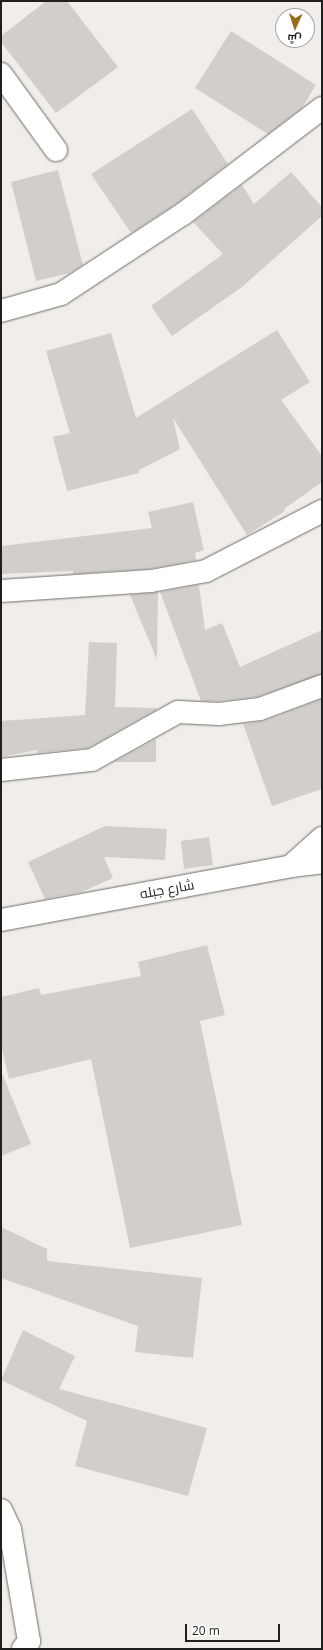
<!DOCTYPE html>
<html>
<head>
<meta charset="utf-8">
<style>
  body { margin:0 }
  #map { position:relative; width:323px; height:1650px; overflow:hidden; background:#f1eee9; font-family:"Open Sans",Cairo,sans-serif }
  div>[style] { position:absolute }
  .building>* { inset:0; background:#d2cfca }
  .roads { filter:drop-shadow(0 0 1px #6f6c68) drop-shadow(0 0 1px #6f6c68) }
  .minor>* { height:22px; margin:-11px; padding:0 11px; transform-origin:11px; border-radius:11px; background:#fff }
  .tertiary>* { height:22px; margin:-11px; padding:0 11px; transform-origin:11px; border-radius:11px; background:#fff }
  .secondary>* { height:22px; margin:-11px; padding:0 11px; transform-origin:11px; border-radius:11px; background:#fff }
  span { translate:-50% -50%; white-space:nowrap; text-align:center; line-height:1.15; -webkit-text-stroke:3px #fff; paint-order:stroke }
  .street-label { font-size:14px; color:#201f1d }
  .frame { position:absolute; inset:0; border:2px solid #201f1d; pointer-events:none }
  .north { position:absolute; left:275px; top:8px; width:40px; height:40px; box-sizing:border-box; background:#fff; border:1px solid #a6a5a5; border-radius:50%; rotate:183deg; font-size:11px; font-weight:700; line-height:16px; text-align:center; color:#201f1d }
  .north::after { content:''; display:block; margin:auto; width:14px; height:18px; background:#976d19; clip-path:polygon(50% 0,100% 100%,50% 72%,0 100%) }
  .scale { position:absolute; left:185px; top:1624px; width:95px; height:18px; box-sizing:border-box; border:2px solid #201f1d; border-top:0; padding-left:5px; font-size:12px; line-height:14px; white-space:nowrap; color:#201f1d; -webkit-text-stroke:3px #fff; paint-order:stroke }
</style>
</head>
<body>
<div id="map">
  <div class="building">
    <i style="clip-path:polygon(46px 1px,67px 1px,118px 67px,56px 113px,1px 42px,1px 36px)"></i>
    <i style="clip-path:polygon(231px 31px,316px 85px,302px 108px,268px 134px,195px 88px)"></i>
    <i style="clip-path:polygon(192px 109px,228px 164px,176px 204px,131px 233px,91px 174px)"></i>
    <i style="clip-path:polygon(58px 170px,83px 265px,70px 273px,36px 281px,11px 182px)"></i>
    <i style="clip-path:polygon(291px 172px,322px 207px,322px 216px,242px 287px,172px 336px,151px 306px,223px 254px,193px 222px,242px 185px,254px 204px)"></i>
    <i style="clip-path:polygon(277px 330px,310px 382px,281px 400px,322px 456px,322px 482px,284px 509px,285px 511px,247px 535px,173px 418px,180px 449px,139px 470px,139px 473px,67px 491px,53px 437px,70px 433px,46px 351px,111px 333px,136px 418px)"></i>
    <i style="clip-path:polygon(193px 502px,204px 550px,195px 553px,196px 560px,149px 569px,73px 574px,73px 571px,1px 574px,1px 546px,152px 528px,148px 512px)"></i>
    <i style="clip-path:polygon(199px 585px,205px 630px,222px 623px,240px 667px,322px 630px,322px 674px,257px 697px,219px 701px,201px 701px,160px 592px)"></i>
    <i style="clip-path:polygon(158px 592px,157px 660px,130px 595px)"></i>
    <i style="clip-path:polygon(89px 642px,117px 643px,115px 707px,157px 708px,156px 710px,88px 748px,37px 753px,37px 750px,1px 757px,1px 721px,85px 715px)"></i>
    <i style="clip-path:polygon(322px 699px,322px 789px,272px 806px,243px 724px,264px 721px)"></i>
    <i style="clip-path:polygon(156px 739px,156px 762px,114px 762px)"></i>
    <i style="clip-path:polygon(105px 826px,167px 829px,165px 860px,104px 857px,113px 878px,82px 892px,45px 899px,28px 862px)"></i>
    <i style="clip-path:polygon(209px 837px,213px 865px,184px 869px,181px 841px)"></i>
    <i style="clip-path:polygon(207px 945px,225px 1015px,200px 1021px,242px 1225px,130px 1248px,91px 1059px,9px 1079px,1px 1045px,1px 997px,39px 988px,41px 995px,141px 976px,138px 962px)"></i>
    <i style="clip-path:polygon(1px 1071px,31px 1144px,1px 1156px)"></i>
    <i style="clip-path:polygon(1px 1227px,47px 1249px,47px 1261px,202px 1278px,193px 1358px,135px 1352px,138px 1326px,1px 1278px)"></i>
    <i style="clip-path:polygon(23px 1330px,75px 1356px,59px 1389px,207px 1428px,188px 1496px,75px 1466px,87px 1421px,1px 1380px)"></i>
  </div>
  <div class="roads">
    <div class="minor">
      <i style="left:1px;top:74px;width:94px;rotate:54.1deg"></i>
      <i style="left:1px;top:311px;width:62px;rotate:-15.8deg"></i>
      <i style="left:61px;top:294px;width:146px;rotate:-33.3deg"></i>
      <i style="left:183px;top:214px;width:175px;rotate:-37.3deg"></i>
      <i style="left:1px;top:591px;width:150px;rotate:-3.8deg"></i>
      <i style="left:151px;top:581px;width:56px;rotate:-10.3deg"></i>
      <i style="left:206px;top:571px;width:131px;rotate:-27.3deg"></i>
      <i style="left:1px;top:770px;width:92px;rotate:-6.3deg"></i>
      <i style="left:92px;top:760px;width:98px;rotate:-29.2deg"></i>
      <i style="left:178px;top:712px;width:41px;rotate:2.8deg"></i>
      <i style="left:219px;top:714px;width:41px;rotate:-7deg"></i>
      <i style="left:260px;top:709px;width:66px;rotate:-20.4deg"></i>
      <i style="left:1px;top:1510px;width:21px;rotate:65deg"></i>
      <i style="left:10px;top:1529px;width:114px;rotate:80.4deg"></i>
      <i style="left:29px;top:1641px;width:10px;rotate:127deg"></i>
    </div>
    <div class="tertiary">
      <i style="left:291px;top:866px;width:31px;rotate:-7deg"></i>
    </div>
    <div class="secondary">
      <i style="left:1px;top:920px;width:295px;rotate:-10.5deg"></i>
      <i style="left:291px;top:866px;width:42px;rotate:-42.1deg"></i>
    </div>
  </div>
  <div class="street-label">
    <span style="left:167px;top:889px;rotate:-10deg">شارع جبله</span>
  </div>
  <div class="frame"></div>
  <div class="north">ش</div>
  <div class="scale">20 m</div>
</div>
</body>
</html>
